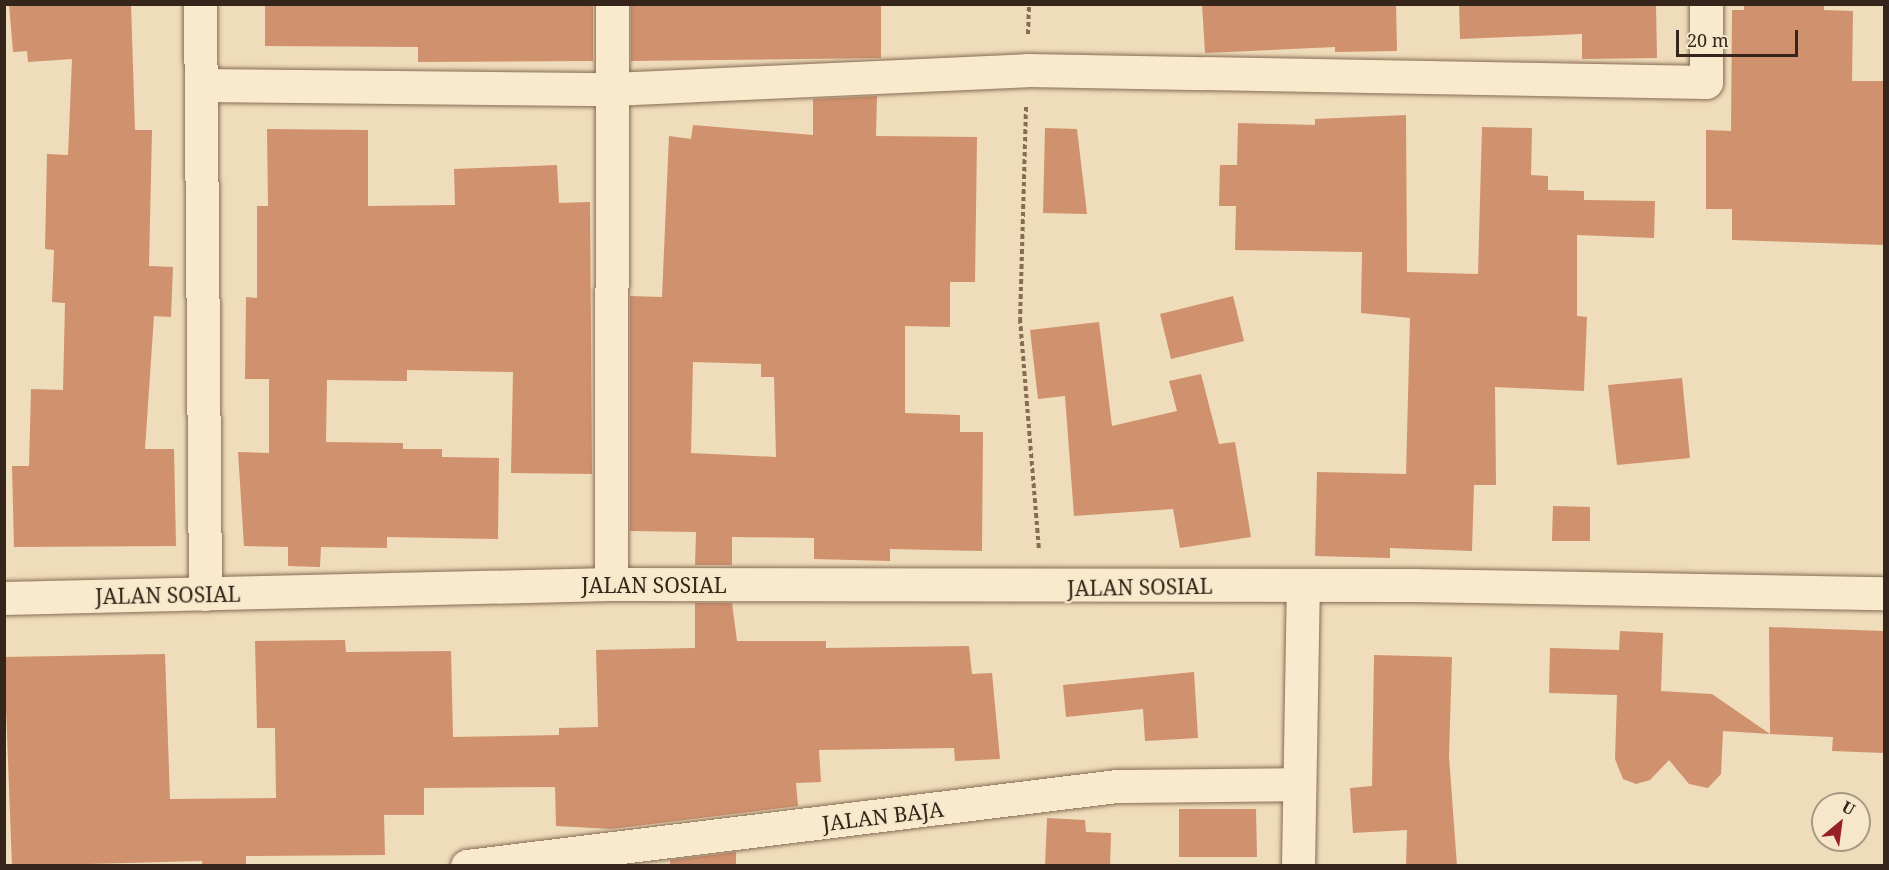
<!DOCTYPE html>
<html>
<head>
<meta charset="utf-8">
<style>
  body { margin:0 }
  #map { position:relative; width:1889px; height:870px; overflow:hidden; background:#efdcba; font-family:"Noto Serif",serif }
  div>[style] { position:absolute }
  .building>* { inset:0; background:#d0916e }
  .path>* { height:4px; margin-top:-2px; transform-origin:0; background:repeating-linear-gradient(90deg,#876c54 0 4.5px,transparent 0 7.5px) }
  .roads { filter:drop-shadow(0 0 2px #876c54) drop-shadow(0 0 2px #876c54) }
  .minor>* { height:33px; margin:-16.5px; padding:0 16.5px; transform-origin:16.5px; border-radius:16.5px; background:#faeacd }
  span { translate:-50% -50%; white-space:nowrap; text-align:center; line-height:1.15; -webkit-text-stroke:4.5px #f7e7ca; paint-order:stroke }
  .street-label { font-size:21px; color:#35251a }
  .frame { position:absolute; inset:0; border:6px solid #35251a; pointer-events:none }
  .north { position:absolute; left:1811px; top:792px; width:60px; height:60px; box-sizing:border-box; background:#f7e7ca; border:2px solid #a99984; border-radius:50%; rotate:29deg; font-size:16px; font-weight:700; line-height:24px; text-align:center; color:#35251a }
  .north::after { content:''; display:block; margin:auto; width:21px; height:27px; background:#982129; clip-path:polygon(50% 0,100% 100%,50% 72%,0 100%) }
  .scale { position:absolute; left:1676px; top:30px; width:122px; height:27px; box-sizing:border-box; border:3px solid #35251a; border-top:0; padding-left:8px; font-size:18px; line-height:21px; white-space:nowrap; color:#35251a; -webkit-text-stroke:4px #f7e7ca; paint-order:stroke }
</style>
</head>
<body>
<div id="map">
  <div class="building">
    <i style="clip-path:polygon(9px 4px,131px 4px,135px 130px,152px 130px,149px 266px,173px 267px,171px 317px,154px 316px,145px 449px,174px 449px,176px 546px,14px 547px,12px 466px,29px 466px,31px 389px,63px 390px,65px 303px,52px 302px,54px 250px,45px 249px,47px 154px,68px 155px,72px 59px,28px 62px,27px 51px,13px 52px)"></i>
    <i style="clip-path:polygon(265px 4px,593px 4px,593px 61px,418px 62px,418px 47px,265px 46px)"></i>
    <i style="clip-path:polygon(631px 4px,881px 4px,881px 58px,631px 61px)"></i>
    <i style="clip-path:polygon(1202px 4px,1396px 4px,1397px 51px,1335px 52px,1335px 47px,1205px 53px)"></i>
    <i style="clip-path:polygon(1459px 4px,1656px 4px,1657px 58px,1582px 59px,1582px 34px,1460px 39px)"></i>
    <i style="clip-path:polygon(1744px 4px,1824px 4px,1824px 10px,1853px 11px,1852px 81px,1884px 81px,1884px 245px,1732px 240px,1732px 209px,1706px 209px,1706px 130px,1731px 131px,1732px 10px,1744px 10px)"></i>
    <i style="clip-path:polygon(evenodd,877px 96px,876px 136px,977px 137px,975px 282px,950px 282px,950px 327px,905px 326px,905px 413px,960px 415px,960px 432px,983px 432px,982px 551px,890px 549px,890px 561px,814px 559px,814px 538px,732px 537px,732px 565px,695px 565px,696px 532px,630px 531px,630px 296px,662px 297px,669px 136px,691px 139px,693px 125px,813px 135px,813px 99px,877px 96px,693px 362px,761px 364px,761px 377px,774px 377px,776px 457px,691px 453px,693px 362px)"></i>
    <i style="clip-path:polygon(1406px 115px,1407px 272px,1478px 274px,1482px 127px,1532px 128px,1531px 175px,1548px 176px,1548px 190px,1584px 191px,1584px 200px,1655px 201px,1654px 238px,1577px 235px,1577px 316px,1587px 317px,1584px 391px,1495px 387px,1496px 485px,1474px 485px,1472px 551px,1390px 548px,1390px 558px,1315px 556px,1317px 472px,1406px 474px,1410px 318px,1361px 313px,1362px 252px,1235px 250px,1236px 206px,1219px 206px,1220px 165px,1237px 165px,1238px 123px,1315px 125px,1315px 119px)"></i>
    <i style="clip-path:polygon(1045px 128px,1077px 129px,1087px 214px,1043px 213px)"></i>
    <i style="clip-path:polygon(267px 129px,368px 130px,368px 206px,455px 205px,454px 169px,557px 165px,559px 203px,590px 202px,592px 474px,511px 473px,513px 372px,407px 370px,407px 381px,327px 380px,326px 442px,403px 443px,403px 449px,442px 449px,442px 457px,499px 458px,498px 539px,387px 537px,387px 548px,321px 547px,320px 567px,288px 566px,288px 547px,244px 546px,238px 452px,269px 453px,269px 379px,245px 379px,246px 297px,257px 298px,257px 206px,268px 206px)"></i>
    <i style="clip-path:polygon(1233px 296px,1244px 341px,1171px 359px,1160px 314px)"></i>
    <i style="clip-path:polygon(1099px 322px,1112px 426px,1177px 411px,1169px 381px,1201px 374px,1219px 444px,1235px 442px,1251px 537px,1180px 548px,1173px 509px,1074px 516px,1065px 396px,1038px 399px,1030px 330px)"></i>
    <i style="clip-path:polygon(1682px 378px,1690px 458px,1617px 465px,1608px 385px)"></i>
    <i style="clip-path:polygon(1553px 506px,1590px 507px,1590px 541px,1552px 541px)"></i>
    <i style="clip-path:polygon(695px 603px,732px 603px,737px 641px,826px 641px,826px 648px,969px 646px,972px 674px,992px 673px,1000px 759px,955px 761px,954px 748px,819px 750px,821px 782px,796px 783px,798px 806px,611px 829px,556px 826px,555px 787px,424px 788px,424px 815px,384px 815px,385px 855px,246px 856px,246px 866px,202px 866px,202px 861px,12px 866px,4px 657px,165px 654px,170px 799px,276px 798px,275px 728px,257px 728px,255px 641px,345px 640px,346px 652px,451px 651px,453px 737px,559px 735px,559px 728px,598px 727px,596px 650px,695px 648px)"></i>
    <i style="clip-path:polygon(1769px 627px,1884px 631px,1884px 753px,1832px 751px,1833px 737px,1770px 734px)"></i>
    <i style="clip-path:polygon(1620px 631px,1663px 633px,1661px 691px,1712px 694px,1770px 734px,1723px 731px,1721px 774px,1708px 788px,1689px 784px,1669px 760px,1650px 780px,1636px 784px,1623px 779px,1615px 759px,1617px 695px,1549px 693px,1550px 648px,1619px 650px)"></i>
    <i style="clip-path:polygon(1374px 655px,1452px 657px,1449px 756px,1457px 866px,1406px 866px,1407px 830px,1353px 833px,1350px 788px,1372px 786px)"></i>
    <i style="clip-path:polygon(1194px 672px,1198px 738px,1145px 741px,1143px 709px,1066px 717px,1063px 685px)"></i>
    <i style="clip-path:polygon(1179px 809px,1256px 809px,1257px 857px,1179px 857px)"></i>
    <i style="clip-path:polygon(1047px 818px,1085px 820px,1086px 832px,1111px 833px,1110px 866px,1045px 866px)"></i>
    <i style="clip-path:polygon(736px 852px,736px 866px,670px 866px,670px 860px)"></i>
  </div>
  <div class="path">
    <i style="left:1028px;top:34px;width:30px;rotate:-88deg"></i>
    <i style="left:1026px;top:107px;width:212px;rotate:91.6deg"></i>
    <i style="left:1020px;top:319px;width:231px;rotate:85.3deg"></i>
  </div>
  <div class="roads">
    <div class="minor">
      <i style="left:200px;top:4px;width:590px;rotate:89.51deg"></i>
      <i style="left:201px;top:85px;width:411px;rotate:0.6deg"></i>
      <i style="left:612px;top:89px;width:415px;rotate:-2.6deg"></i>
      <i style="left:1027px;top:70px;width:679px;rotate:1.01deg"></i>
      <i style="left:1706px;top:82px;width:78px;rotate:-90deg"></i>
      <i style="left:611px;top:584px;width:580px;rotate:-89.9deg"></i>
      <i style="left:4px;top:598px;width:607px;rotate:-1.32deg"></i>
      <i style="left:611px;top:584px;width:801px;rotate:0.07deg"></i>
      <i style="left:1412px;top:585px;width:472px;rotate:1deg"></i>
      <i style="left:467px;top:866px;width:655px;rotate:-7.02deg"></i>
      <i style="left:1117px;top:786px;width:182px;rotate:-0.6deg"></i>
      <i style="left:1298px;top:866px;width:281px;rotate:-89deg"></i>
    </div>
  </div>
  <div class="street-label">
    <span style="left:654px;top:585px">JALAN SOSIAL</span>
    <span style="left:1140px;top:587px;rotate:-1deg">JALAN SOSIAL</span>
    <span style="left:168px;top:595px;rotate:-1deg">JALAN SOSIAL</span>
    <span style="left:883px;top:816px;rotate:-7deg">JALAN BAJA</span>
  </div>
  <div class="frame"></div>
  <div class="north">U</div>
  <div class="scale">20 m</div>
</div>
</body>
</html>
